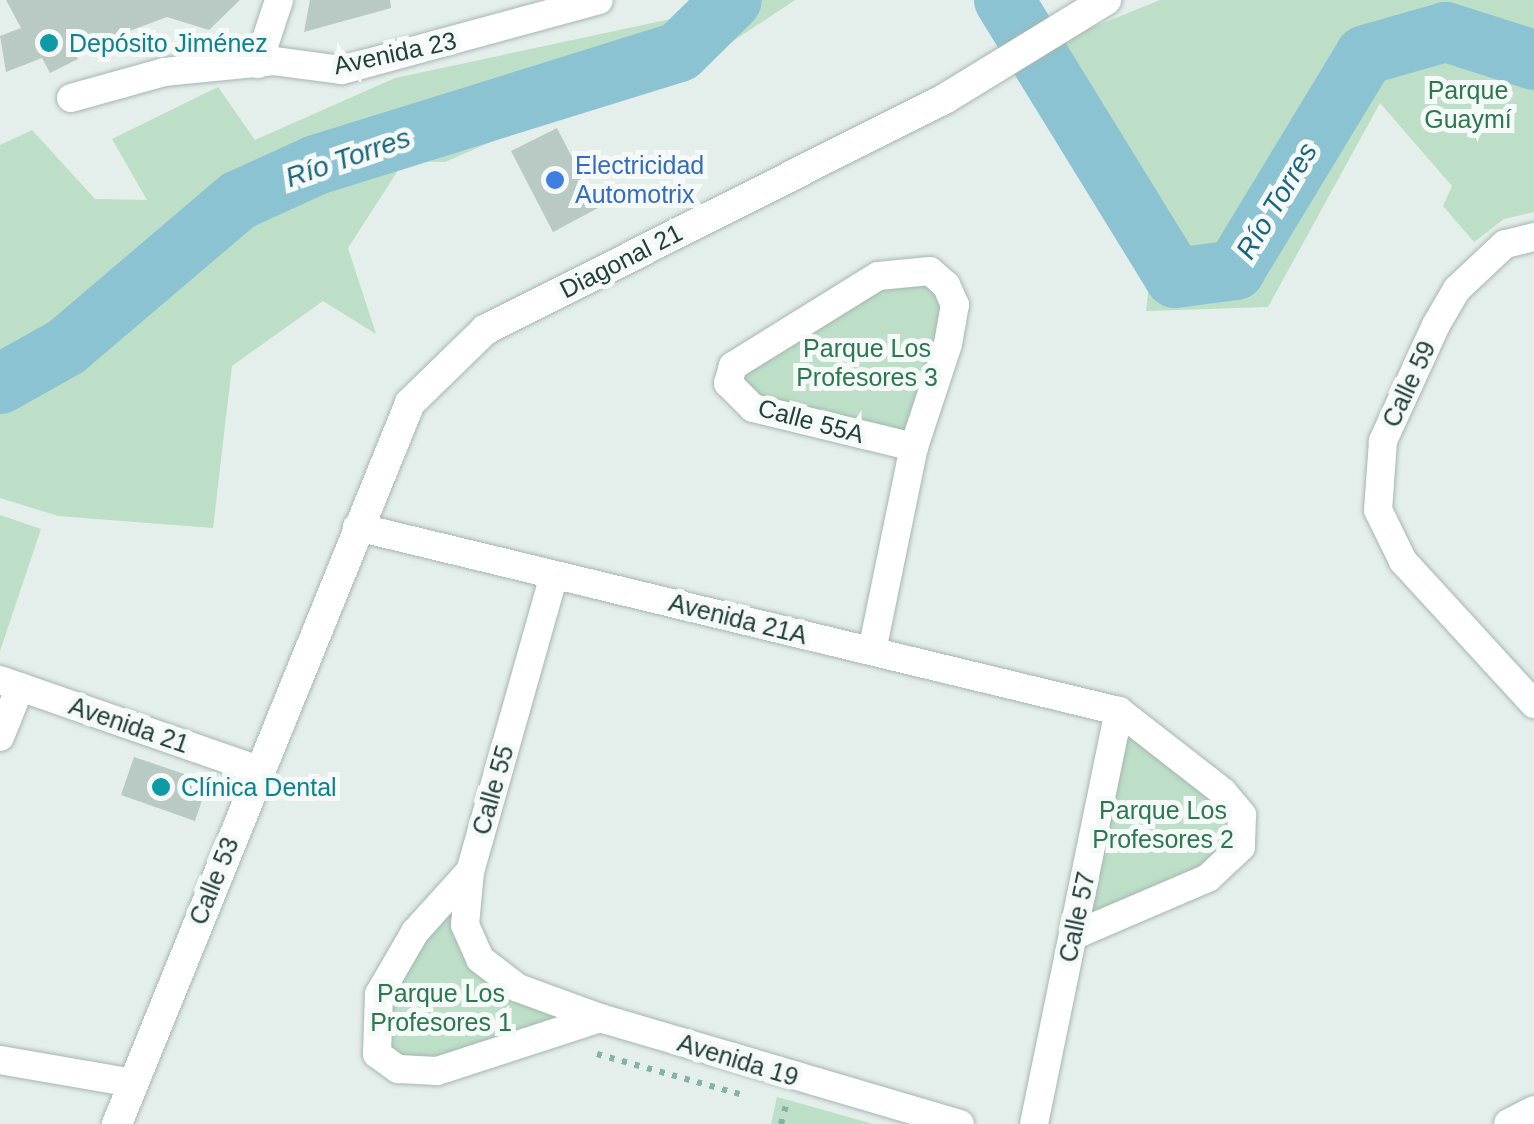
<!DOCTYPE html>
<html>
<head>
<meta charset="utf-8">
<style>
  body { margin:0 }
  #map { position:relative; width:1534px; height:1124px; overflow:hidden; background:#e4eeea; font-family:Arial,sans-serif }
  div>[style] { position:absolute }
  .green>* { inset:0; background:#bddfc8 }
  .river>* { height:60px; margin:-30px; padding:0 30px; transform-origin:30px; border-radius:30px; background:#8cc3d3 }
  .building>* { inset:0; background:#b9c9c3 }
  .path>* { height:6px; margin-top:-3px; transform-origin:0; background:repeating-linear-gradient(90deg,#84b2a7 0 5px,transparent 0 13px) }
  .roads { filter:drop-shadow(0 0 2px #a6b6b2) drop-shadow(0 0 2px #a6b6b2) }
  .street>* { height:28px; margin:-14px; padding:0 14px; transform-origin:14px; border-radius:14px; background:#fff }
  .secondary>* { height:30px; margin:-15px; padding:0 15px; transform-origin:15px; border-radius:15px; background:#fff }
  .dots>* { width:28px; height:28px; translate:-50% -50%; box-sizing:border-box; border:5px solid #f5faf8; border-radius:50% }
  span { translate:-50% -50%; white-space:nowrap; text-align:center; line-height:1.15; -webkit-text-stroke:10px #f5faf8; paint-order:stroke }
  .culture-label { font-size:25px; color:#0d838f }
  .left { translate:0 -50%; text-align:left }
  .street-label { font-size:25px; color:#23403a }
  .park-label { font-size:25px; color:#2c784f }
  .shop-label { font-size:25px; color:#366cbe }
  .water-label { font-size:28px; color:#1b667d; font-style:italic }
</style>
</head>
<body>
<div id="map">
  <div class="green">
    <i style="clip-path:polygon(707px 0,795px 0,691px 69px,613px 89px,445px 162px,404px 161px,348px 248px,376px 334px,323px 301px,232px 366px,213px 528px,58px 516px,0 498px,0 145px,32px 130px,95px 199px,147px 200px,112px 139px,218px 87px,255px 140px,395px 78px,685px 16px)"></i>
    <i style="clip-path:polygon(1160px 0,1534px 0,1534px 212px,1504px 219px,1474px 242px,1443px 206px,1452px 186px,1380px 103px,1268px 307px,1146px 311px,1150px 275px,1017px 58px)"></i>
    <i style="clip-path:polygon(878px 276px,946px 285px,914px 447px,753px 408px,733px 366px)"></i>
    <i style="clip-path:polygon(0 515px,41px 529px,0 651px)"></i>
    <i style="clip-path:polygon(1119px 711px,1223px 792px,1241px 847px,1073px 936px)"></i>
    <i style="clip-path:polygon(470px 871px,480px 959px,600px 1018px,474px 1065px,377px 1054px,379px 994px)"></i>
    <i style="clip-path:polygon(777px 1097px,806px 1105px,873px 1124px,771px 1124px)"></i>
  </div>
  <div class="river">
    <i style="left:1004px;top:0;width:326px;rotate:58.4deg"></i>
    <i style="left:1175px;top:278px;width:61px;rotate:-7.6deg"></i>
    <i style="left:1235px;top:270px;width:251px;rotate:-58.8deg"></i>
    <i style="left:1365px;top:55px;width:84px;rotate:-15.9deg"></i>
    <i style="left:1446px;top:32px;width:92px;rotate:17.7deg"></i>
    <i style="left:0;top:384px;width:76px;rotate:-29.3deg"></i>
    <i style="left:66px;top:347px;width:227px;rotate:-40.4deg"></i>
    <i style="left:239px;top:200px;width:85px;rotate:-24.4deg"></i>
    <i style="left:316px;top:165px;width:380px;rotate:-17.3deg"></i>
    <i style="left:679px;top:52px;width:74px;rotate:-44.5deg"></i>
  </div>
  <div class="building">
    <i style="clip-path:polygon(6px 0,240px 0,209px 30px,167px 17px,73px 52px,78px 59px,50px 73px,42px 58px,6px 72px,0 36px,21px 28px)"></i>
    <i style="clip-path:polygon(310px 0,390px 0,391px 8px,304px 32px)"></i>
    <i style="clip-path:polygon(557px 128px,598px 208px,553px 232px,511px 151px)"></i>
    <i style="clip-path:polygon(134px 757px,196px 778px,203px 797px,195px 821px,121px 795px)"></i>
  </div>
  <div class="path">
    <i style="left:597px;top:1054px;width:155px;rotate:15.7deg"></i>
    <i style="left:781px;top:1124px;width:24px;rotate:-75deg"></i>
  </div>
  <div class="roads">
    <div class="street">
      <i style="left:258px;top:64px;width:67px;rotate:-71.8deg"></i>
      <i style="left:71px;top:98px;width:97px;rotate:-15.6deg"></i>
      <i style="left:164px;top:72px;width:111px;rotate:-5.7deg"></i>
      <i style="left:274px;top:61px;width:69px;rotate:7.5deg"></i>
      <i style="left:342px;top:70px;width:266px;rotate:-15.2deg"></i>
      <i style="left:1534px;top:237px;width:30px;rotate:166deg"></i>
      <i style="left:1505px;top:244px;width:66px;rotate:136.8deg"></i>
      <i style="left:1457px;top:289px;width:42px;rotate:120.3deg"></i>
      <i style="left:1436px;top:325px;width:128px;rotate:114.6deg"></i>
      <i style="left:1383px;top:441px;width:69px;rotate:94.1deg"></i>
      <i style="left:1378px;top:510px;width:57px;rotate:63.9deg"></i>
      <i style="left:1403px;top:561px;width:194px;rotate:47.5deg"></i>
      <i style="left:357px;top:527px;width:784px;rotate:13.58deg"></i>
      <i style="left:1119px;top:711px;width:132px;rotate:37.9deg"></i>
      <i style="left:1223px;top:792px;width:30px;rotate:50deg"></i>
      <i style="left:1242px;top:815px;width:32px;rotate:92deg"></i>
      <i style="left:1241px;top:847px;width:45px;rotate:136.8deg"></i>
      <i style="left:1208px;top:878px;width:147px;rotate:156.8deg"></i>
      <i style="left:554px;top:575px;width:308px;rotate:105.8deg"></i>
      <i style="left:470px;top:871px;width:54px;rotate:95.3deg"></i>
      <i style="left:465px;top:925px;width:37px;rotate:66deg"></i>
      <i style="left:480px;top:959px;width:48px;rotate:37.3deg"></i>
      <i style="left:518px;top:988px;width:87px;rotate:20.1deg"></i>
      <i style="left:600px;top:1018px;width:375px;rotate:16.4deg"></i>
      <i style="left:872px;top:651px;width:208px;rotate:-78.4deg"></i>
      <i style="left:914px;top:447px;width:108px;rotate:-71.7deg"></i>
      <i style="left:948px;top:344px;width:40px;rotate:-80deg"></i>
      <i style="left:955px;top:305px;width:22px;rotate:-114deg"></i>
      <i style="left:946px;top:285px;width:21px;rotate:-139deg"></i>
      <i style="left:930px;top:271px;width:52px;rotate:174.5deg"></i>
      <i style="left:878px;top:276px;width:171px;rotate:148.2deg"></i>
      <i style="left:733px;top:366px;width:18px;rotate:106deg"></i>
      <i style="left:728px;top:383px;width:35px;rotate:45deg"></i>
      <i style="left:753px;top:408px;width:166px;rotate:13.6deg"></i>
      <i style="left:0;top:680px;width:273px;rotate:19.2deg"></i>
      <i style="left:0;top:737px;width:54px;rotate:-68.2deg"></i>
      <i style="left:470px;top:871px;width:82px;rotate:132deg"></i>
      <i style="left:415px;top:932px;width:72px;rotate:120.1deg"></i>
      <i style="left:379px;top:994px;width:60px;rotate:91.9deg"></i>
      <i style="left:377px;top:1054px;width:26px;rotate:36deg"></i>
      <i style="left:398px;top:1069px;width:39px;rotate:3deg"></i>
      <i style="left:437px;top:1071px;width:171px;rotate:-18deg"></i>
      <i style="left:0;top:1060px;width:135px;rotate:9.8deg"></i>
      <i style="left:1034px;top:1124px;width:422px;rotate:-78.4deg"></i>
    </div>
    <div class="secondary">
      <i style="left:117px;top:1124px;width:778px;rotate:-67.88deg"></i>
      <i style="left:410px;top:403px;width:105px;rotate:-44.2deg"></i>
      <i style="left:485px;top:330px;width:516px;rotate:-26.71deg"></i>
      <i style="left:946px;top:98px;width:188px;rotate:-31.5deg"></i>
      <i style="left:1509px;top:1124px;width:28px;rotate:-27deg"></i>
    </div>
  </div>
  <div class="dots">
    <i style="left:49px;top:43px;background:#0f9aa8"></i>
    <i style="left:555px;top:180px;background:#3f7fe0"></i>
    <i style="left:161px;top:787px;background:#0f9aa8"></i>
  </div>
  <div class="culture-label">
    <span class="left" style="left:69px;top:43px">Depósito Jiménez</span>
    <span class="left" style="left:181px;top:787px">Clínica Dental</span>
  </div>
  <div class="street-label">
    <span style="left:395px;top:53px;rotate:-12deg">Avenida 23</span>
    <span style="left:621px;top:261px;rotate:-27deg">Diagonal 21</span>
    <span style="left:1409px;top:384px;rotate:-65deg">Calle 59</span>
    <span style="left:811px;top:421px;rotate:15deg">Calle 55A</span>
    <span style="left:738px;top:619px;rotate:14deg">Avenida 21A</span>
    <span style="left:129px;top:725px;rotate:19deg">Avenida 21</span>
    <span style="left:493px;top:790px;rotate:-74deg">Calle 55</span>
    <span style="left:214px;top:881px;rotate:-68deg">Calle 53</span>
    <span style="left:1077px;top:917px;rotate:-78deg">Calle 57</span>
    <span style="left:738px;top:1060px;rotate:17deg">Avenida 19</span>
  </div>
  <div class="park-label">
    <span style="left:1468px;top:105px">Parque<br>Guaymí</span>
    <span style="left:867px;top:363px">Parque Los<br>Profesores 3</span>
    <span style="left:1163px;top:825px">Parque Los<br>Profesores 2</span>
    <span style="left:441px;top:1008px">Parque Los<br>Profesores 1</span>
  </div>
  <div class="shop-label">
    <span class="left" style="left:575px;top:180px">Electricidad<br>Automotrix</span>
  </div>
  <div class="water-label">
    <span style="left:348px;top:158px;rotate:-19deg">Río Torres</span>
    <span style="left:1277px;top:201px;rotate:-59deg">Río Torres</span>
  </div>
</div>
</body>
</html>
